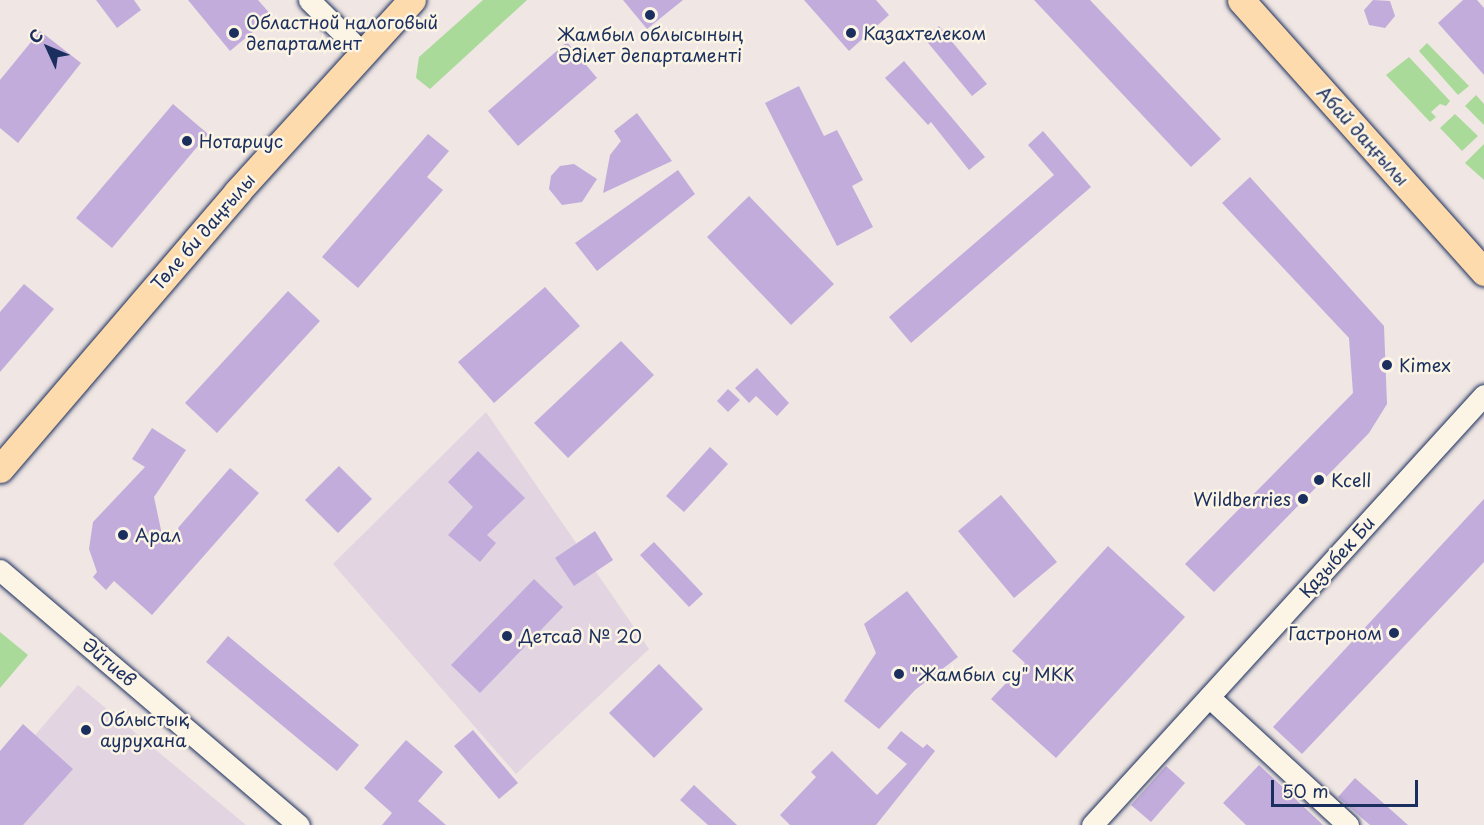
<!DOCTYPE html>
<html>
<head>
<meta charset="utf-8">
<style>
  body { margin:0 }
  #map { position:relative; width:1484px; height:825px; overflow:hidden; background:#f0e6e3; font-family:"Playpen Sans",sans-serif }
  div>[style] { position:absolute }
  .built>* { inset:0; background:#e2d5e1 }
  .green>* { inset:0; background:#aada9a }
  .building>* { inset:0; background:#c2acdb }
  .roads { filter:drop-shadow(0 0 2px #1b2f5e) drop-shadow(0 0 2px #1b2f5e) }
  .minor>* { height:21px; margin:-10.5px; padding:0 10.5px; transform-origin:10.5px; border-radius:10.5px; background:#fcf5e5 }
  .major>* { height:27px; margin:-13.5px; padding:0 13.5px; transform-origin:13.5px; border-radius:13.5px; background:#fedbac }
  .dots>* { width:16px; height:16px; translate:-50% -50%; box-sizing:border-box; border:3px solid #fcf5e5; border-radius:50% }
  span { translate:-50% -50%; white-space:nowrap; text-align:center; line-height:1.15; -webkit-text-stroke:5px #fcf5e5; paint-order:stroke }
  .poi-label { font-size:18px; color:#1b2f5e }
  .left { translate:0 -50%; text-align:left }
  .right { translate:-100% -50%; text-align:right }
  .street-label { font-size:18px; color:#1b2f5e }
  .north { position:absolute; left:18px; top:18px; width:60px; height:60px; -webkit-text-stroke:4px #fcf5e5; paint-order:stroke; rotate:314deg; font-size:16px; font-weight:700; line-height:24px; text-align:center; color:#1b2f5e }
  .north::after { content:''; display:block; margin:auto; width:21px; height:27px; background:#1b2f5e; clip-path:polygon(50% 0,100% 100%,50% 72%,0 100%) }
  .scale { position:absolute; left:1271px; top:780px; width:147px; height:27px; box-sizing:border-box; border:3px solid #1b2f5e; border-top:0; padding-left:8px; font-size:18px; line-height:21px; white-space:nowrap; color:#1b2f5e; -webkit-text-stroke:4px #fcf5e5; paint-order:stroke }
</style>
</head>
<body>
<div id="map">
  <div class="built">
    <i style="clip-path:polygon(486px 412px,649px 649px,516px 774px,333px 564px)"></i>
    <i style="clip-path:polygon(78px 685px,246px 825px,0 825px,0 776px)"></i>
  </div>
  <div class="green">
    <i style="clip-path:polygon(483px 0,527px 0,430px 89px,416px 78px,419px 57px)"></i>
    <i style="clip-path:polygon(1427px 43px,1469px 86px,1458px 95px,1419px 51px)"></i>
    <i style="clip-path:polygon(1409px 57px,1450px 101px,1446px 106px,1440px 104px,1431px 112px,1436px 117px,1430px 122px,1386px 75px)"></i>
    <i style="clip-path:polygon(1476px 95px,1484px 104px,1484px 125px,1465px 106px)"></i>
    <i style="clip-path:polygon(1455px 114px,1478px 136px,1462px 151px,1440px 128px)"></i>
    <i style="clip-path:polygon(1484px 144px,1484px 180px,1465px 163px)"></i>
    <i style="clip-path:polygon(0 632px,28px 655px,0 688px)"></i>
  </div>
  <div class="building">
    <i style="clip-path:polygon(96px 0,134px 0,141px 10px,117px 28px)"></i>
    <i style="clip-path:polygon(188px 0,258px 0,272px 16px,230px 51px)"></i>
    <i style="clip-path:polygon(623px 0,683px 0,647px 29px)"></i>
    <i style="clip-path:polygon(804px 0,876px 0,889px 15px,849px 51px)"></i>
    <i style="clip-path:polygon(1034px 0,1090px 0,1221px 139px,1191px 167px)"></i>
    <i style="clip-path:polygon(1373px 0,1390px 1px,1395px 16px,1385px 28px,1369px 25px,1364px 10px)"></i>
    <i style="clip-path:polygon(1463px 0,1477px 0,1484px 8px,1484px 75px,1438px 23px)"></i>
    <i style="clip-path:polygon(939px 26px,987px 84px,972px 96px,924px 38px)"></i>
    <i style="clip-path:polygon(40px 31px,81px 63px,18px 143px,0 128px,0 80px)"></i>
    <i style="clip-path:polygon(567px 42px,597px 78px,518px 146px,488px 111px)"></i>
    <i style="clip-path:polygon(904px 61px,985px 157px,969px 170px,931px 122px,928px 125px,885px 78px)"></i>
    <i style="clip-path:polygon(799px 86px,824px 136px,837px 130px,863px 180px,852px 186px,873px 227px,837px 246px,765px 103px)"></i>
    <i style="clip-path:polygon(173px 104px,208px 134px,112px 248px,76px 218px)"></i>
    <i style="clip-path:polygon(637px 113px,672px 161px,603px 193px,610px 155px,621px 141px,614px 131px)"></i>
    <i style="clip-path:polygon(1043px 131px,1091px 187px,911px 343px,889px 317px,1054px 175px,1028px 145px)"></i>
    <i style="clip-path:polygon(428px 134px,449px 151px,427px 177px,443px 190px,358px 288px,322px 257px)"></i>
    <i style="clip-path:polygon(574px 164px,597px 179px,582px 202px,562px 205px,549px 189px,551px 176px,560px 166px)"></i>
    <i style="clip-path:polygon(678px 170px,695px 194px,597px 271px,575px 243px)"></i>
    <i style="clip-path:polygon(1250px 177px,1384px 326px,1387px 404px,1369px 433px,1214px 592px,1185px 564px,1353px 393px,1349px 338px,1222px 203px)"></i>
    <i style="clip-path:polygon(749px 196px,834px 284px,791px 325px,707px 237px)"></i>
    <i style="clip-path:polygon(24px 284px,54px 309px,0 372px,0 312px)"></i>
    <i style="clip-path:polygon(545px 287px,580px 326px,494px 403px,458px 362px)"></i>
    <i style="clip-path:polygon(288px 291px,320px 321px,217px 433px,185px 403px)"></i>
    <i style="clip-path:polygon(621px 341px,654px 375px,568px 458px,534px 423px)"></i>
    <i style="clip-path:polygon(757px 368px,789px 403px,777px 416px,756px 396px,749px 403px,735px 388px)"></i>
    <i style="clip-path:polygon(728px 389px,740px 400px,728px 412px,717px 401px)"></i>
    <i style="clip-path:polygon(152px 428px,186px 450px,154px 497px,164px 544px,230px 468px,259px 493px,152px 615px,114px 581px,106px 590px,93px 577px,97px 572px,89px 549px,93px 522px,145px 467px,132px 459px)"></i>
    <i style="clip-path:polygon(710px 447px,728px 464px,684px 512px,666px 496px)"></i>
    <i style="clip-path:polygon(478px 451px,525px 498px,487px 535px,496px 543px,480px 562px,448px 535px,473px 507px,448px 482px)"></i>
    <i style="clip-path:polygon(339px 466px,372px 499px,338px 533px,305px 500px)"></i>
    <i style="clip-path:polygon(1001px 495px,1057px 562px,1014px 598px,958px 531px)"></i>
    <i style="clip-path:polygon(1484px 499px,1484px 562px,1302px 754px,1273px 727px)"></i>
    <i style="clip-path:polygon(595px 531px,613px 560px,574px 586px,555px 558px)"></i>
    <i style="clip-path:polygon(654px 542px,703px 594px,689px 607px,640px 555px)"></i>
    <i style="clip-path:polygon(1108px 546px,1185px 617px,1056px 758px,991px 699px,1025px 663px,1012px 651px)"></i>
    <i style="clip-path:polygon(534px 579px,563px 607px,480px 693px,451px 665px)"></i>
    <i style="clip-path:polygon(907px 591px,958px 657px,915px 690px,879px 729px,844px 701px,876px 653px,864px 624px)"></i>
    <i style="clip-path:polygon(228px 636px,359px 745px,337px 771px,206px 662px)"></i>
    <i style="clip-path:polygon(659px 664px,703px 709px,654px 758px,609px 713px)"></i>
    <i style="clip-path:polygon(23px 724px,73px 769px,23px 825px,0 825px,0 751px)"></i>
    <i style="clip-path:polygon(473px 730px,518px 783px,499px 799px,454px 746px)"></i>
    <i style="clip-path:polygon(901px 731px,923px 748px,927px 744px,935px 751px,876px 825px,790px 825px,780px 815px,816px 777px,811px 772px,832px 751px,877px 795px,907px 764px,887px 748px)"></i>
    <i style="clip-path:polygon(406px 740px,443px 772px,418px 801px,446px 825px,382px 825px,392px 813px,364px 788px)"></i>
    <i style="clip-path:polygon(1259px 765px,1323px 825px,1246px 825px,1223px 803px)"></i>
    <i style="clip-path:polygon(1166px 766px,1185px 783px,1151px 822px,1131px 805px)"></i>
    <i style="clip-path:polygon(1355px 778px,1408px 825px,1370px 825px,1338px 797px)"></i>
    <i style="clip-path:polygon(694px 785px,737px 825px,708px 825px,680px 800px)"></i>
  </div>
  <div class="roads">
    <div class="minor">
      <i style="left:309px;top:0;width:76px;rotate:44.5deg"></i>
      <i style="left:0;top:570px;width:393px;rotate:40.5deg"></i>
      <i style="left:1209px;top:697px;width:189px;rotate:42.6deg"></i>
      <i style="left:1092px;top:825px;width:582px;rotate:-47.65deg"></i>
    </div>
    <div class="major">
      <i style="left:1241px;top:0;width:365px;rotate:48.2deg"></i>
      <i style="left:0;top:469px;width:365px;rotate:-49.4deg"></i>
      <i style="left:237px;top:192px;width:260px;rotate:-47.7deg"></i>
    </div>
  </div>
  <div class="dots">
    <i style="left:650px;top:15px;background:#1b2f5e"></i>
    <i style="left:234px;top:33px;background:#1b2f5e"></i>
    <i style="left:851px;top:33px;background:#1b2f5e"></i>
    <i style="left:187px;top:141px;background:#1b2f5e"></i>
    <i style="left:1387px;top:365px;background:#1b2f5e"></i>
    <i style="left:1319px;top:480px;background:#1b2f5e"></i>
    <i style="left:1303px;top:499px;background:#1b2f5e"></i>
    <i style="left:123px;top:535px;background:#1b2f5e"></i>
    <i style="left:1394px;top:633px;background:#1b2f5e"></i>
    <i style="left:507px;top:636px;background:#1b2f5e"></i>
    <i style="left:899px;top:674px;background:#1b2f5e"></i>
    <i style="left:86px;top:730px;background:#1b2f5e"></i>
  </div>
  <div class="poi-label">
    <span class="left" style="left:246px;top:33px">Областной налоговый<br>департамент</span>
    <span class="left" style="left:863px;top:33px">Казахтелеком</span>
    <span style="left:650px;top:45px">Жамбыл облысының<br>Әділет департаменті</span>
    <span class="left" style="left:199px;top:141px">Нотариус</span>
    <span class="left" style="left:1399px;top:365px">Kimex</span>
    <span class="left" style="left:1331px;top:480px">Kcell</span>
    <span class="right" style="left:1291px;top:499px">Wildberries</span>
    <span class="left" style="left:135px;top:535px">Арал</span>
    <span class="right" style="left:1382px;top:633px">Гастроном</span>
    <span class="left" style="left:519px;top:636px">Детсад № 20</span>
    <span class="left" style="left:911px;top:674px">"Жамбыл су" МКК</span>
    <span class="left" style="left:100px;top:730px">Облыстық<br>аурухана</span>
  </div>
  <div class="street-label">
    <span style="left:1363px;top:136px;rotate:48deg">Абай даңғылы</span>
    <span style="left:203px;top:232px;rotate:-49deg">Төле би даңғылы</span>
    <span style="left:1337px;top:557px;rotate:-48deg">Қазыбек Би</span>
    <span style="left:109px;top:662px;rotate:40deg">Әйтиев</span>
  </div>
  <div class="north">С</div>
  <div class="scale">50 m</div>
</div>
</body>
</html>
